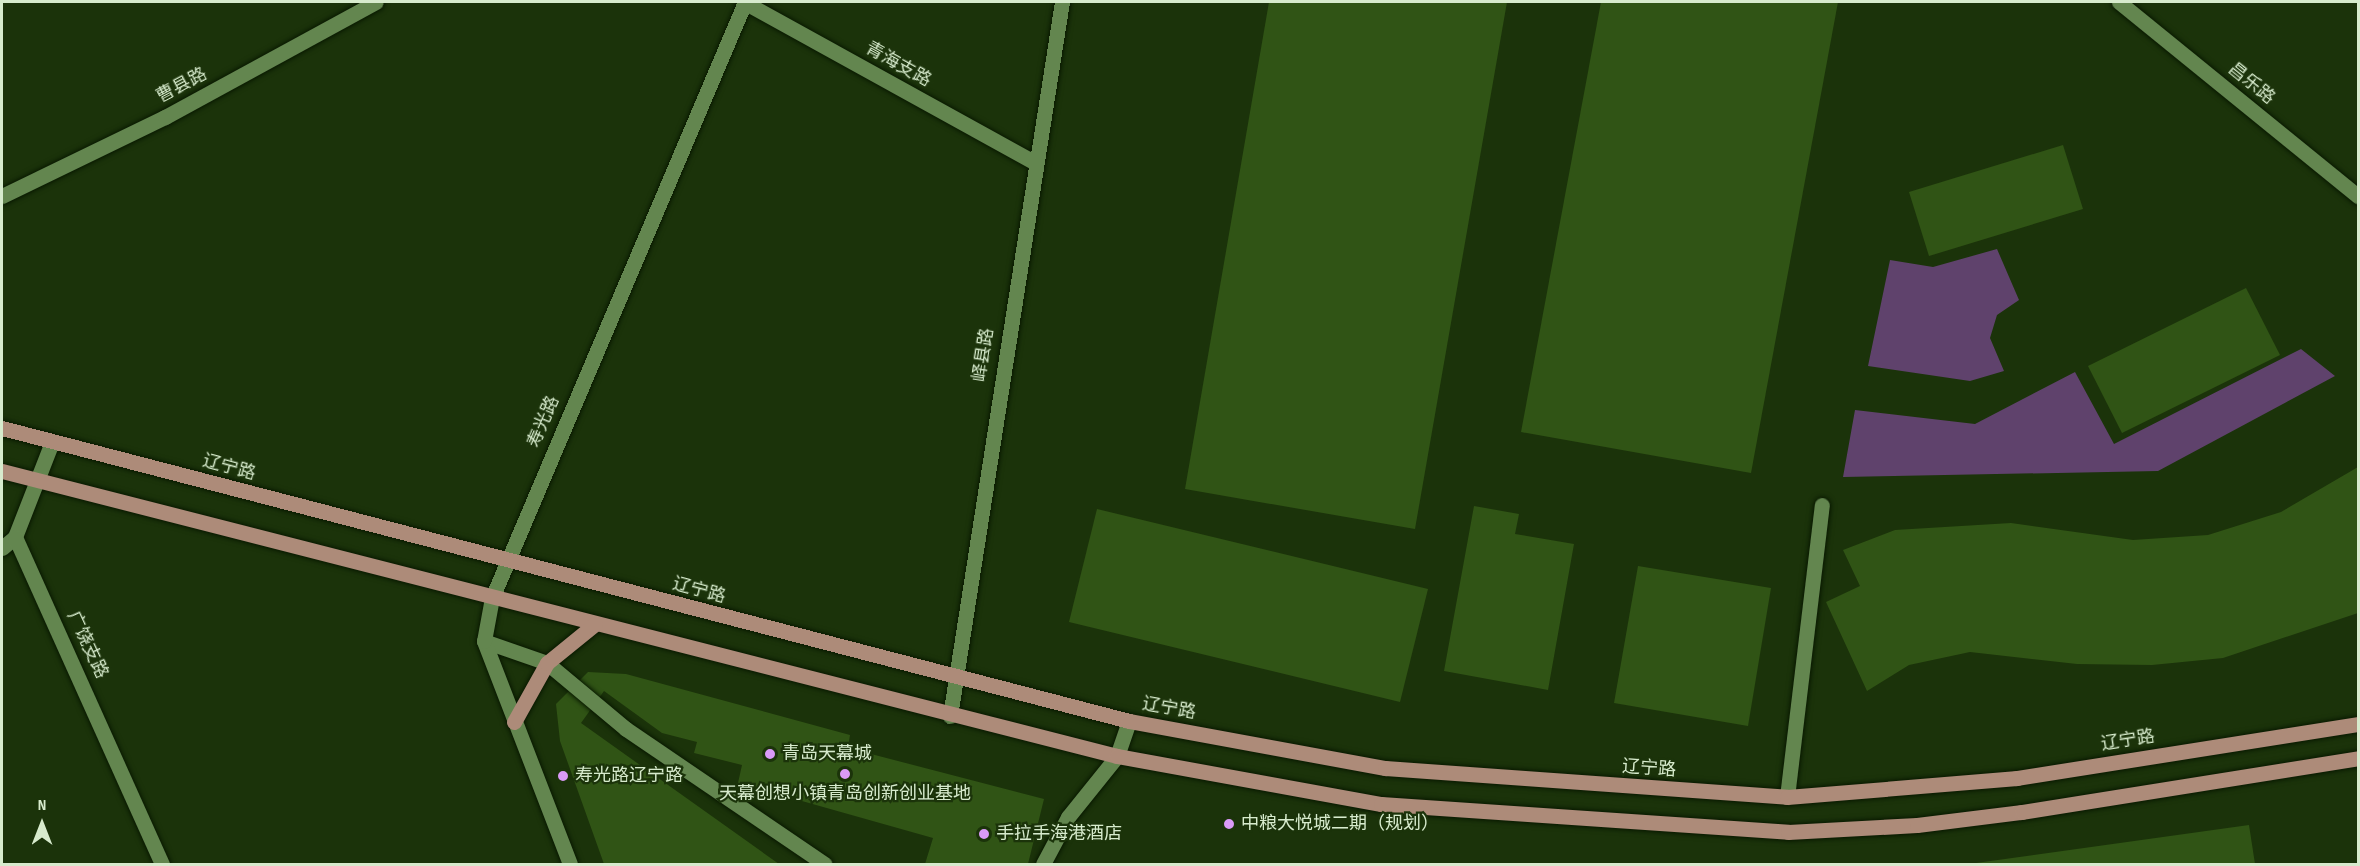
<!DOCTYPE html>
<html>
<head>
<meta charset="utf-8">
<style>
  body { margin:0 }
  #map { position:relative; width:2360px; height:866px; overflow:hidden; background:#1b330a; font-family:"Sofia Sans Condensed","Noto Sans SC",sans-serif }
  div>[style] { position:absolute }
  .green>* { inset:0; background:#5f426c }
  .building>* { inset:0; background:#305415 }
  .roads { filter:drop-shadow(0 0 2px #091901) drop-shadow(0 0 2px #091901) }
  .service>* { height:15px; margin:-7.5px; padding:0 7.5px; transform-origin:7.5px; border-radius:7.5px; background:#63864f }
  .pedestrian>* { height:15px; margin:-7.5px; padding:0 7.5px; transform-origin:7.5px; border-radius:7.5px; background:#63864f }
  .minor>* { height:15px; margin:-7.5px; padding:0 7.5px; transform-origin:7.5px; border-radius:7.5px; background:#63864f }
  .primary>* { height:15px; margin:-7.5px; padding:0 7.5px; transform-origin:7.5px; border-radius:7.5px; background:#ad8b79 }
  .dots>* { width:16px; height:16px; translate:-50% -50%; box-sizing:border-box; border:3px solid #1b330a; border-radius:50% }
  span { translate:-50% -50%; white-space:nowrap; text-align:center; line-height:1.15; -webkit-text-stroke:4.5px #1b330a; paint-order:stroke }
  .street-label { font-size:18px; color:#d7ebcd }
  .poi-label { font-size:18px; color:#d7ebcd }
  .left { translate:0 -50%; text-align:left }
  .frame { position:absolute; inset:0; border:3px solid #d7ebcd; pointer-events:none }
  .north { position:absolute; left:12px; top:794px; width:60px; height:60px; -webkit-text-stroke:4px #1b330a; paint-order:stroke; rotate:0deg; font-size:16px; font-weight:700; line-height:24px; text-align:center; color:#d7ebcd }
  .north::after { content:''; display:block; margin:auto; width:21px; height:27px; background:#d7ebcd; clip-path:polygon(50% 0,100% 100%,50% 72%,0 100%) }
</style>
</head>
<body>
<div id="map">
  <div class="green">
    <i style="clip-path:polygon(1997px 249px,2019px 300px,1997px 315px,1990px 338px,2004px 371px,1970px 381px,1868px 366px,1890px 260px,1933px 267px)"></i>
    <i style="clip-path:polygon(2301px 349px,2335px 376px,2158px 471px,1843px 477px,1855px 410px,1975px 424px,2075px 372px,2114px 444px)"></i>
  </div>
  <div class="building">
    <i style="clip-path:polygon(1269px 2px,1507px 2px,1415px 529px,1185px 489px)"></i>
    <i style="clip-path:polygon(1601px 2px,1838px 2px,1751px 473px,1521px 432px)"></i>
    <i style="clip-path:polygon(2063px 145px,2083px 209px,1929px 256px,1909px 192px)"></i>
    <i style="clip-path:polygon(2246px 288px,2280px 355px,2122px 433px,2088px 366px)"></i>
    <i style="clip-path:polygon(2358px 467px,2358px 613px,2223px 658px,2152px 665px,2077px 664px,1970px 652px,1909px 665px,1867px 691px,1826px 602px,1860px 586px,1843px 550px,1895px 530px,2011px 523px,2133px 540px,2208px 535px,2281px 512px)"></i>
    <i style="clip-path:polygon(1474px 506px,1519px 514px,1515px 534px,1574px 544px,1548px 690px,1444px 671px)"></i>
    <i style="clip-path:polygon(1097px 509px,1428px 589px,1400px 702px,1069px 622px)"></i>
    <i style="clip-path:polygon(1638px 566px,1771px 588px,1748px 726px,1614px 703px)"></i>
    <i style="clip-path:polygon(588px 672px,626px 674px,850px 735px,848px 748px,1044px 799px,1028px 864px,925px 864px,933px 838px,738px 783px,742px 765px,694px 753px,697px 742px,662px 733px,604px 691px,581px 723px,779px 864px,604px 864px,560px 741px,556px 704px)"></i>
    <i style="clip-path:polygon(2249px 825px,2255px 864px,1977px 864px,1976px 863px)"></i>
  </div>
  <div class="roads">
    <div class="service">
      <i style="left:2px;top:548px;width:17px;rotate:-40deg"></i>
    </div>
    <div class="pedestrian">
      <i style="left:484px;top:641px;width:67px;rotate:19.2deg"></i>
      <i style="left:547px;top:663px;width:103px;rotate:39.9deg"></i>
      <i style="left:626px;top:729px;width:240px;rotate:34.2deg"></i>
      <i style="left:1043px;top:864px;width:53px;rotate:-62deg"></i>
      <i style="left:1068px;top:817px;width:78px;rotate:-51.2deg"></i>
      <i style="left:1117px;top:756px;width:37px;rotate:-71deg"></i>
    </div>
    <div class="minor">
      <i style="left:744px;top:2px;width:331px;rotate:28.9deg"></i>
      <i style="left:2119px;top:2px;width:308px;rotate:39.1deg"></i>
      <i style="left:2px;top:196px;width:181px;rotate:-25.9deg"></i>
      <i style="left:165px;top:117px;width:240px;rotate:-28.6deg"></i>
      <i style="left:52px;top:442px;width:102px;rotate:111.3deg"></i>
      <i style="left:15px;top:537px;width:359px;rotate:65.8deg"></i>
      <i style="left:950px;top:716px;width:723px;rotate:-81.09deg"></i>
      <i style="left:1787px;top:797px;width:294px;rotate:-83.2deg"></i>
      <i style="left:570px;top:864px;width:239px;rotate:-111.1deg"></i>
      <i style="left:484px;top:641px;width:44px;rotate:-79.5deg"></i>
      <i style="left:492px;top:598px;width:647px;rotate:-67deg"></i>
    </div>
    <div class="primary">
      <i style="left:2px;top:428px;width:1164px;rotate:14.57deg"></i>
      <i style="left:1129px;top:721px;width:260px;rotate:10.4deg"></i>
      <i style="left:1385px;top:768px;width:403px;rotate:4.1deg"></i>
      <i style="left:1787px;top:797px;width:231px;rotate:-4.7deg"></i>
      <i style="left:2017px;top:778px;width:345px;rotate:-9deg"></i>
      <i style="left:2px;top:471px;width:1151px;rotate:14.34deg"></i>
      <i style="left:1117px;top:756px;width:268px;rotate:10.3deg"></i>
      <i style="left:1381px;top:804px;width:408px;rotate:3.9deg"></i>
      <i style="left:1788px;top:832px;width:129px;rotate:-3.1deg"></i>
      <i style="left:1917px;top:825px;width:106px;rotate:-7.1deg"></i>
      <i style="left:2022px;top:812px;width:340px;rotate:-9.1deg"></i>
      <i style="left:514px;top:722px;width:68px;rotate:-60.8deg"></i>
      <i style="left:547px;top:663px;width:62px;rotate:-39.1deg"></i>
    </div>
  </div>
  <div class="dots">
    <i style="left:770px;top:754px;background:#da9af7"></i>
    <i style="left:845px;top:774px;background:#da9af7"></i>
    <i style="left:563px;top:776px;background:#da9af7"></i>
    <i style="left:1229px;top:824px;background:#da9af7"></i>
    <i style="left:984px;top:834px;background:#da9af7"></i>
  </div>
  <div class="street-label">
    <span style="left:898px;top:65px;rotate:29deg">青海支路</span>
    <span style="left:2251px;top:84px;rotate:39deg">昌乐路</span>
    <span style="left:182px;top:86px;rotate:-28deg">曹县路</span>
    <span style="left:984px;top:355px;rotate:-81deg">峄县路</span>
    <span style="left:544px;top:422px;rotate:-67deg">寿光路</span>
    <span style="left:229px;top:468px;rotate:15deg">辽宁路</span>
    <span style="left:699px;top:591px;rotate:15deg">辽宁路</span>
    <span style="left:87px;top:645px;rotate:65deg">广饶支路</span>
    <span style="left:1169px;top:709px;rotate:10deg">辽宁路</span>
    <span style="left:2128px;top:741px;rotate:-9deg">辽宁路</span>
    <span style="left:1649px;top:769px;rotate:4deg">辽宁路</span>
  </div>
  <div class="poi-label">
    <span class="left" style="left:782px;top:754px">青岛天幕城</span>
    <span class="left" style="left:575px;top:776px">寿光路辽宁路</span>
    <span style="left:845px;top:794px">天幕创想小镇青岛创新创业基地</span>
    <span class="left" style="left:1241px;top:824px">中粮大悦城二期（规划）</span>
    <span class="left" style="left:996px;top:834px">手拉手海港酒店</span>
  </div>
  <div class="frame"></div>
  <div class="north">N</div>
</div>
</body>
</html>
